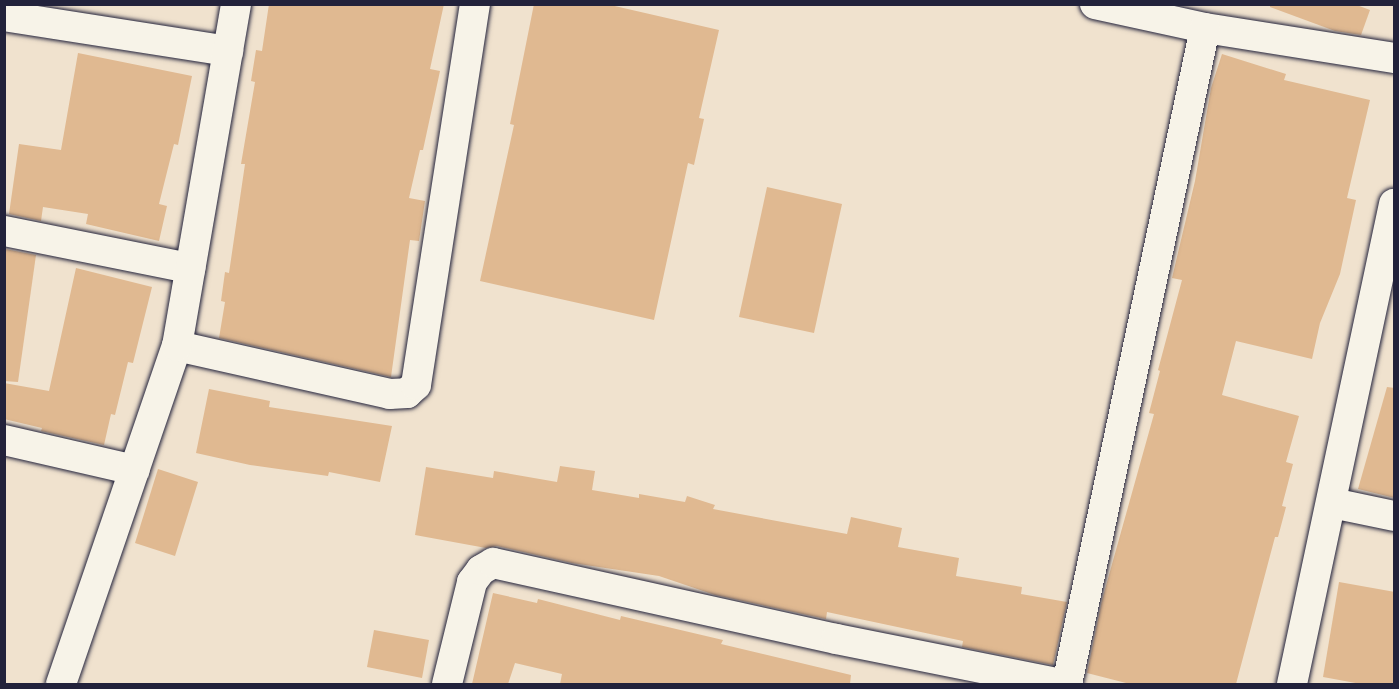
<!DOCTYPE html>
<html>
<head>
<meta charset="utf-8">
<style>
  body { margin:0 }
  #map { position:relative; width:1399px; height:689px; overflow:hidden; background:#f0e2ce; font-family:"Architects Daughter",sans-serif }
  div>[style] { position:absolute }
  .building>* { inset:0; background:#e0b991 }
  .roads { filter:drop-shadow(0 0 2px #22223b) drop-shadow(0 0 2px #22223b) }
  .street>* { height:30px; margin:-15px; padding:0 15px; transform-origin:15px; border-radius:15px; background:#f7f3e8 }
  span { translate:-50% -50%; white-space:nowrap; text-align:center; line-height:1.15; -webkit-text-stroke:6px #f7f3e8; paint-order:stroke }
  .frame { position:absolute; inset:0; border:6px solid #22223b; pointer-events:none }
</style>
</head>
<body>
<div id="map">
  <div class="building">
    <i style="clip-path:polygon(269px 4px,444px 4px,430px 69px,440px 71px,423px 150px,420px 150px,409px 198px,425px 201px,419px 241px,410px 240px,391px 377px,219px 338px,225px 302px,221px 301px,225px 272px,229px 273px,245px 164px,241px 164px,255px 82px,251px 81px,256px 50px,262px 51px)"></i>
    <i style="clip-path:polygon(534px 4px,606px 4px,719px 30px,699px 118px,704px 119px,694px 165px,688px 163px,654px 320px,480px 281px,514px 125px,510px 124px)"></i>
    <i style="clip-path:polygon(1270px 4px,1354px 4px,1370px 10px,1361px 35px,1335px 31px,1270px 7px)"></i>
    <i style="clip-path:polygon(78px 53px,192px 76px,178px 145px,174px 144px,159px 204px,167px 206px,159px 241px,86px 224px,88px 214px,43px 207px,41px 221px,9px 214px,19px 144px,61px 150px)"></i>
    <i style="clip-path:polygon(1222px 54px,1286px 74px,1284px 80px,1370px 100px,1347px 198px,1356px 200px,1340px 274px,1320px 323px,1312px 359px,1236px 341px,1222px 395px,1299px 416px,1286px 462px,1293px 464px,1282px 506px,1286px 507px,1278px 537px,1275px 537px,1236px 684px,1130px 684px,1087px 673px,1102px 600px,1154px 414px,1149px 413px,1160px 371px,1158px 370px,1182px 280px,1172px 278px,1195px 181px,1211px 88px)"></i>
    <i style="clip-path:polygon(767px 187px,842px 204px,814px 333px,739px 317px)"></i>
    <i style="clip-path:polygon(5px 249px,36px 255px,18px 382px,4px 381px)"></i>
    <i style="clip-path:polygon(76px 268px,152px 287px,133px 363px,128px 362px,115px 415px,111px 414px,104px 445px,41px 431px,42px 428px,4px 419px,4px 383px,49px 391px)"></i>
    <i style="clip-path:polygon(1387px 387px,1395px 388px,1395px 498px,1358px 489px)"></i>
    <i style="clip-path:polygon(209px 389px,270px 401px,269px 407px,392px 426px,380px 482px,329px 472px,328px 476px,250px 465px,196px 453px)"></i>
    <i style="clip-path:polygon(560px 466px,595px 471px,592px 490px,639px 498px,639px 494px,685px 502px,687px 496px,715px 505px,713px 509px,847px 534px,851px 517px,902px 528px,898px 547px,959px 558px,956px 576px,1022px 587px,1021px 594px,1067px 602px,1053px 665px,962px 647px,963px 641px,827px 612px,826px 619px,715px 595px,659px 576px,572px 563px,497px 546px,486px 548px,415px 535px,426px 467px,493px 478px,494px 471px,557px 482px)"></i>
    <i style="clip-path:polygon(158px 469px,198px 482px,175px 556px,135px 543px)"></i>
    <i style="clip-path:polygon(1339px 582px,1395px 592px,1395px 684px,1361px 684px,1323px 677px)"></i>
    <i style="clip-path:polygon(493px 593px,537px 603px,538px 599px,620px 620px,621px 616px,723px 640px,721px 644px,851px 675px,850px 684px,560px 684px,562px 674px,515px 663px,508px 684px,472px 684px)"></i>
    <i style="clip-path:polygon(374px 630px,429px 640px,422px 678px,367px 667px)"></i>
  </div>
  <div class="roads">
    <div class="street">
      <i style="left:1095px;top:4px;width:113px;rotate:12.3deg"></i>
      <i style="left:1205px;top:28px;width:191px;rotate:9deg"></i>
      <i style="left:4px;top:16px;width:227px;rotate:8.9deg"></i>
      <i style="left:4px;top:231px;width:190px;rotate:11.3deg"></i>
      <i style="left:177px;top:346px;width:218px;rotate:12.7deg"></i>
      <i style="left:390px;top:394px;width:17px;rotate:-3deg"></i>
      <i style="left:407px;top:393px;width:12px;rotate:-42deg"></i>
      <i style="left:416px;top:385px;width:386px;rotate:-81.2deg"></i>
      <i style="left:4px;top:440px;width:134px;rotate:12.9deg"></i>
      <i style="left:1332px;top:503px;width:63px;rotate:11.8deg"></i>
      <i style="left:61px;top:684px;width:357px;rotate:-71.1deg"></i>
      <i style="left:177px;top:346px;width:347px;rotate:-80.2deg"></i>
      <i style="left:447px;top:684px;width:105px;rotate:-76.2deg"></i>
      <i style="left:472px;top:582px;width:15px;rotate:-53deg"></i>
      <i style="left:481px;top:570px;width:14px;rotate:-30deg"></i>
      <i style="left:493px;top:563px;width:351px;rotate:12.5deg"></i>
      <i style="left:836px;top:639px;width:229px;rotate:11.3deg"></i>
      <i style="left:1067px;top:684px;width:670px;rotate:-78.12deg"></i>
      <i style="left:1292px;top:684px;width:491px;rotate:-78deg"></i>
    </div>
  </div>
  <div class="frame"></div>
</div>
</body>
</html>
